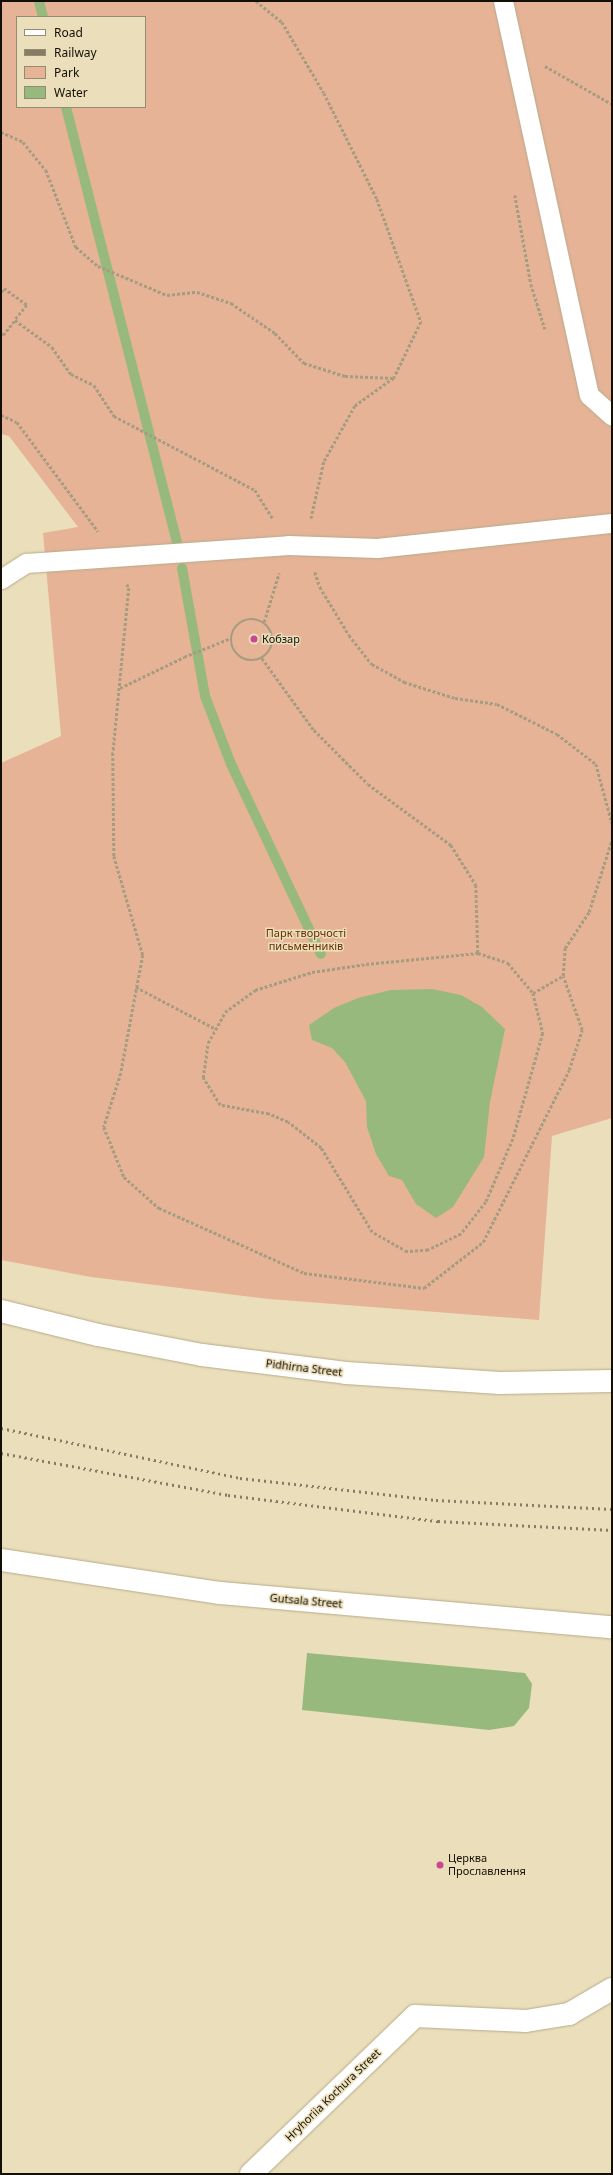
<!DOCTYPE html>
<html>
<head>
<meta charset="utf-8">
<style>
  body { margin:0 }
  #map { position:relative; width:613px; height:2175px; overflow:hidden; background:#ebdebb; font-family:"Noto Sans",sans-serif }
  div>[style] { position:absolute }
  .green>* { inset:0; background:#e6b397 }
  .water>* { inset:0; background:#97b97d }
  .stream>* { height:10px; margin:-5px; padding:0 5px; transform-origin:5px; border-radius:5px; background:#97b97d }
  .path>* { height:2.5px; margin-top:-1.25px; transform-origin:0; background:repeating-linear-gradient(90deg,#a69c80 0 3px,transparent 0 5px) }
  .path>.ring { margin:-1.25px; padding:0; box-sizing:content-box; background:none; border:2.5px solid #a69c80; border-radius:50% }
  .roads { filter:drop-shadow(0 0 1px #b7ab8a) drop-shadow(0 0 1px #b7ab8a) }
  .lane>* { height:19px; margin:-9.5px; padding:0 9.5px; transform-origin:9.5px; border-radius:9.5px; background:#fff }
  .street>* { height:22px; margin:-11px; padding:0 11px; transform-origin:11px; border-radius:11px; background:#fff }
  .secondary>* { height:22px; margin:-11px; padding:0 11px; transform-origin:11px; border-radius:11px; background:#fff }
  .rail>* { height:3px; margin-top:-1.5px; transform-origin:0; background:repeating-linear-gradient(90deg,#857c65 0 2px,transparent 0 6px) }
  .dots>* { width:11px; height:11px; translate:-50% -50%; box-sizing:border-box; border:2px solid #ebdebb; border-radius:50% }
  span { translate:-50% -50%; white-space:nowrap; text-align:center; line-height:1.15; -webkit-text-stroke:3px #ebdebb; paint-order:stroke }
  .poi-label { font-size:11px; color:#130f04 }
  .left { translate:0 -50%; text-align:left }
  .park-label { font-size:11px; color:#672e03 }
  .street-label { font-size:11px; color:#130f04 }
  .frame { position:absolute; inset:0; border:2px solid #130f04; pointer-events:none }
  .legend { position:absolute; left:16px; top:16px; width:130px; height:92px; box-sizing:border-box; background:#ebdebb; border:1px solid #958b72; margin:0; padding:5px 7px; list-style:none; font-size:12px; color:#130f04 }
  .legend li { display:flex; align-items:center; gap:8px; height:20px }
  .legend b { width:20px; border:1px solid #958b72 }
</style>
</head>
<body>
<div id="map">
  <div class="green">
    <i style="clip-path:polygon(evenodd,1px 1px,612px 1px,612px 1118px,552px 1136px,539px 1320px,269px 1299px,91px 1277px,1px 1260px,1px 763px,61px 736px,43px 533px,78px 527px,9px 436px,1px 434px,1px 1px,17px 17px,145px 17px,145px 107px,17px 107px,17px 17px)"></i>
  </div>
  <div class="water">
    <i style="clip-path:polygon(432px 989px,461px 995px,482px 1007px,505px 1029px,490px 1102px,484px 1157px,453px 1207px,436px 1218px,416px 1204px,402px 1180px,389px 1176px,376px 1154px,367px 1127px,366px 1101px,345px 1062px,332px 1048px,312px 1040px,309px 1025px,334px 1008px,358px 998px,391px 990px)"></i>
    <i style="clip-path:polygon(307px 1653px,525px 1673px,532px 1684px,529px 1708px,514px 1726px,489px 1730px,302px 1710px)"></i>
  </div>
  <div class="stream">
    <i style="left:39px;top:1px;width:16px;rotate:76deg"></i>
    <i style="left:66px;top:107px;width:449px;rotate:75.7deg"></i>
    <i style="left:182px;top:568px;width:130px;rotate:79.8deg"></i>
    <i style="left:205px;top:696px;width:73px;rotate:69.1deg"></i>
    <i style="left:231px;top:764px;width:210px;rotate:64.7deg"></i>
  </div>
  <div class="path">
    <i style="left:256px;top:1px;width:33px;rotate:39deg"></i>
    <i style="left:282px;top:22px;width:82px;rotate:59.4deg"></i>
    <i style="left:324px;top:93px;width:119px;rotate:63.4deg"></i>
    <i style="left:377px;top:199px;width:131px;rotate:70.3deg"></i>
    <i style="left:421px;top:322px;width:62px;rotate:115.7deg"></i>
    <i style="left:394px;top:378px;width:48px;rotate:144.3deg"></i>
    <i style="left:355px;top:406px;width:64px;rotate:119deg"></i>
    <i style="left:324px;top:462px;width:58px;rotate:102.8deg"></i>
    <i style="left:545px;top:66px;width:77px;rotate:29.6deg"></i>
    <i style="left:1px;top:132px;width:24px;rotate:24deg"></i>
    <i style="left:23px;top:142px;width:36px;rotate:51deg"></i>
    <i style="left:46px;top:170px;width:83px;rotate:68.7deg"></i>
    <i style="left:76px;top:247px;width:29px;rotate:41deg"></i>
    <i style="left:98px;top:266px;width:75px;rotate:22.8deg"></i>
    <i style="left:167px;top:295px;width:30px;rotate:-6deg"></i>
    <i style="left:197px;top:292px;width:36px;rotate:18deg"></i>
    <i style="left:231px;top:303px;width:53px;rotate:34.3deg"></i>
    <i style="left:275px;top:333px;width:42px;rotate:46deg"></i>
    <i style="left:304px;top:363px;width:43px;rotate:17.6deg"></i>
    <i style="left:345px;top:376px;width:49px;rotate:2.3deg"></i>
    <i style="left:515px;top:195px;width:90px;rotate:79.8deg"></i>
    <i style="left:531px;top:284px;width:47px;rotate:72.7deg"></i>
    <i style="left:1px;top:292px;width:5px;rotate:-53deg"></i>
    <i style="left:4px;top:288px;width:29px;rotate:36deg"></i>
    <i style="left:27px;top:305px;width:19px;rotate:129deg"></i>
    <i style="left:1px;top:333px;width:3px;rotate:45deg"></i>
    <i style="left:3px;top:335px;width:19px;rotate:-51deg"></i>
    <i style="left:15px;top:320px;width:46px;rotate:36.1deg"></i>
    <i style="left:52px;top:347px;width:33px;rotate:55deg"></i>
    <i style="left:71px;top:374px;width:25px;rotate:26deg"></i>
    <i style="left:94px;top:385px;width:37px;rotate:57deg"></i>
    <i style="left:114px;top:416px;width:159px;rotate:27.7deg"></i>
    <i style="left:255px;top:490px;width:34px;rotate:58deg"></i>
    <i style="left:1px;top:415px;width:17px;rotate:24deg"></i>
    <i style="left:17px;top:422px;width:136px;rotate:53.4deg"></i>
    <i style="left:315px;top:572px;width:16px;rotate:72deg"></i>
    <i style="left:320px;top:587px;width:56px;rotate:58.9deg"></i>
    <i style="left:349px;top:635px;width:37px;rotate:52deg"></i>
    <i style="left:372px;top:664px;width:37px;rotate:29deg"></i>
    <i style="left:404px;top:682px;width:53px;rotate:17.4deg"></i>
    <i style="left:455px;top:698px;width:42px;rotate:8.1deg"></i>
    <i style="left:497px;top:704px;width:67px;rotate:26.6deg"></i>
    <i style="left:557px;top:734px;width:49px;rotate:37.6deg"></i>
    <i style="left:596px;top:764px;width:61px;rotate:74.8deg"></i>
    <i style="left:127px;top:584px;width:4px;rotate:63deg"></i>
    <i style="left:129px;top:588px;width:166px;rotate:95.5deg"></i>
    <i style="left:113px;top:753px;width:103px;rotate:89.4deg"></i>
    <i style="left:114px;top:856px;width:103px;rotate:73.7deg"></i>
    <i style="left:143px;top:955px;width:120px;rotate:100.6deg"></i>
    <i style="left:121px;top:1073px;width:57px;rotate:107.5deg"></i>
    <i style="left:104px;top:1127px;width:54px;rotate:68.2deg"></i>
    <i style="left:124px;top:1177px;width:47px;rotate:41.5deg"></i>
    <i style="left:159px;top:1208px;width:159px;rotate:24.1deg"></i>
    <i style="left:304px;top:1273px;width:121px;rotate:7.1deg"></i>
    <i style="left:424px;top:1288px;width:75px;rotate:-37.9deg"></i>
    <i style="left:483px;top:1242px;width:192px;rotate:-63.4deg"></i>
    <i style="left:569px;top:1070px;width:42px;rotate:-72deg"></i>
    <i style="left:582px;top:1030px;width:57px;rotate:-109.4deg"></i>
    <i style="left:563px;top:976px;width:28px;rotate:-86deg"></i>
    <i style="left:565px;top:948px;width:43px;rotate:-56.3deg"></i>
    <i style="left:589px;top:912px;width:77px;rotate:-72.5deg"></i>
    <i class="ring" style="left:231px;top:619px;width:39.5px;height:39.5px"></i>
    <i style="left:264px;top:622px;width:51px;rotate:-73deg"></i>
    <i style="left:262px;top:658px;width:89px;rotate:54.2deg"></i>
    <i style="left:314px;top:730px;width:76px;rotate:45deg"></i>
    <i style="left:368px;top:784px;width:103px;rotate:36.3deg"></i>
    <i style="left:451px;top:845px;width:47px;rotate:58deg"></i>
    <i style="left:476px;top:885px;width:68px;rotate:88.3deg"></i>
    <i style="left:120px;top:688px;width:71px;rotate:-25.8deg"></i>
    <i style="left:184px;top:657px;width:51px;rotate:-22deg"></i>
    <i style="left:478px;top:953px;width:32px;rotate:18deg"></i>
    <i style="left:508px;top:963px;width:39px;rotate:50deg"></i>
    <i style="left:533px;top:993px;width:41px;rotate:76deg"></i>
    <i style="left:543px;top:1033px;width:110px;rotate:105.8deg"></i>
    <i style="left:513px;top:1139px;width:69px;rotate:113.2deg"></i>
    <i style="left:486px;top:1202px;width:41px;rotate:128deg"></i>
    <i style="left:461px;top:1234px;width:37px;rotate:154deg"></i>
    <i style="left:428px;top:1250px;width:21px;rotate:175deg"></i>
    <i style="left:407px;top:1252px;width:40px;rotate:-150.3deg"></i>
    <i style="left:372px;top:1232px;width:98px;rotate:-121.3deg"></i>
    <i style="left:321px;top:1148px;width:42px;rotate:-141.8deg"></i>
    <i style="left:288px;top:1122px;width:21px;rotate:-157deg"></i>
    <i style="left:269px;top:1114px;width:50px;rotate:-169.6deg"></i>
    <i style="left:220px;top:1105px;width:32px;rotate:-122deg"></i>
    <i style="left:203px;top:1078px;width:35px;rotate:-82deg"></i>
    <i style="left:208px;top:1043px;width:35px;rotate:-61deg"></i>
    <i style="left:225px;top:1012px;width:37px;rotate:-36deg"></i>
    <i style="left:255px;top:990px;width:60px;rotate:-17.5deg"></i>
    <i style="left:312px;top:972px;width:55px;rotate:-8.4deg"></i>
    <i style="left:366px;top:964px;width:113px;rotate:-5.6deg"></i>
    <i style="left:136px;top:987px;width:90px;rotate:27.7deg"></i>
    <i style="left:533px;top:993px;width:34px;rotate:-30deg"></i>
  </div>
  <div class="roads">
    <div class="lane">
      <i style="left:503px;top:1px;width:403px;rotate:77.7deg"></i>
      <i style="left:589px;top:395px;width:31px;rotate:42deg"></i>
      <i style="left:1px;top:579px;width:30px;rotate:-33deg"></i>
      <i style="left:26px;top:563px;width:263px;rotate:-3.9deg"></i>
      <i style="left:288px;top:545px;width:89px;rotate:1.9deg"></i>
      <i style="left:377px;top:548px;width:236px;rotate:-6.1deg"></i>
    </div>
    <div class="street">
      <i style="left:251px;top:2174px;width:228px;rotate:-43.9deg"></i>
      <i style="left:415px;top:2016px;width:111px;rotate:2.6deg"></i>
      <i style="left:526px;top:2021px;width:44px;rotate:-9.2deg"></i>
      <i style="left:569px;top:2014px;width:50px;rotate:-30.2deg"></i>
    </div>
    <div class="secondary">
      <i style="left:1px;top:1311px;width:100px;rotate:13.9deg"></i>
      <i style="left:98px;top:1335px;width:106px;rotate:10.9deg"></i>
      <i style="left:202px;top:1355px;width:145px;rotate:7.1deg"></i>
      <i style="left:346px;top:1373px;width:154px;rotate:3.7deg"></i>
      <i style="left:500px;top:1383px;width:112px;rotate:-1deg"></i>
      <i style="left:1px;top:1560px;width:221px;rotate:8.6deg"></i>
      <i style="left:220px;top:1593px;width:393px;rotate:5deg"></i>
    </div>
  </div>
  <div class="rail">
    <i style="left:1px;top:1428px;width:244px;rotate:11.8deg"></i>
    <i style="left:240px;top:1478px;width:197px;rotate:6.4deg"></i>
    <i style="left:436px;top:1500px;width:176px;rotate:2.9deg"></i>
    <i style="left:1px;top:1453px;width:231px;rotate:10.5deg"></i>
    <i style="left:228px;top:1495px;width:212px;rotate:7.1deg"></i>
    <i style="left:438px;top:1521px;width:174px;rotate:3deg"></i>
  </div>
  <div class="dots">
    <i style="left:254px;top:639px;background:#c94891"></i>
    <i style="left:440px;top:1865px;background:#c94891"></i>
  </div>
  <div class="poi-label">
    <span class="left" style="left:262px;top:639px">Кобзар</span>
    <span class="left" style="left:448px;top:1865px">Церква<br>Прославлення</span>
  </div>
  <div class="park-label">
    <span style="left:306px;top:940px">Парк творчості<br>письменників</span>
  </div>
  <div class="street-label">
    <span style="left:304px;top:1368px;rotate:7deg">Pidhirna Street</span>
    <span style="left:306px;top:1601px;rotate:5deg">Gutsala Street</span>
    <span style="left:333px;top:2095px;rotate:-44deg">Hryhoriia Kochura Street</span>
  </div>
  <div class="frame"></div>
  <ul class="legend">
  <li><b style="height:5px;background:#fff"></b>Road</li>
  <li><b style="height:5px;background:#857c65"></b>Railway</li>
  <li><b style="height:11px;background:#e6b397"></b>Park</li>
  <li><b style="height:11px;background:#97b97d"></b>Water</li>
  </ul>
</div>
</body>
</html>
